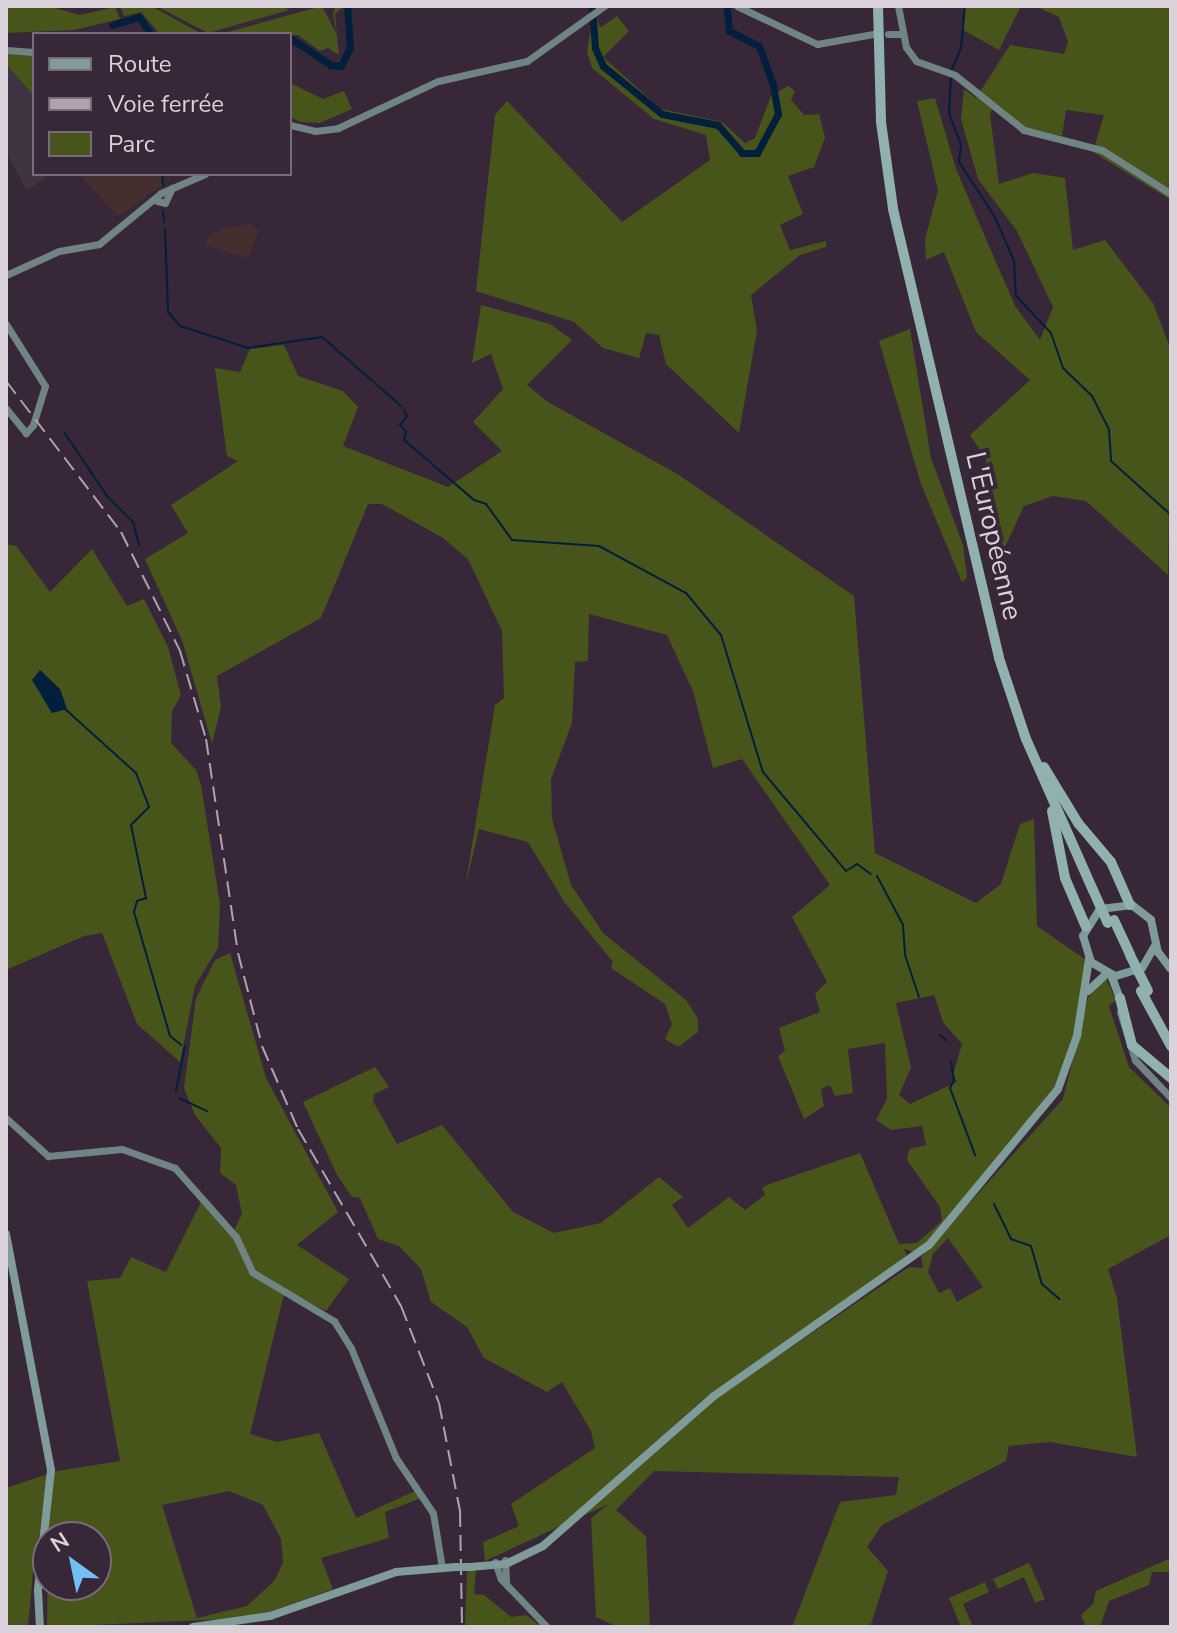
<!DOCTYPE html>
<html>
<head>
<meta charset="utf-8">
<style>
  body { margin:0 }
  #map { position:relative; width:1177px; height:1633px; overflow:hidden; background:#372738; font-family:"Nunito Sans",sans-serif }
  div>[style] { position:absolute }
  .industrial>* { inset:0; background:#403342 }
  .education>* { inset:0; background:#442f2e }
  .green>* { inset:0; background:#48551a }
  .water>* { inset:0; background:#001f3c }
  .stream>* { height:2px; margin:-1px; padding:0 1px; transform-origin:1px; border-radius:1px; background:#001f3c }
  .river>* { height:7px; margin:-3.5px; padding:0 3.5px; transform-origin:3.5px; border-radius:3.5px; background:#001f3c }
  .secondary>* { height:7px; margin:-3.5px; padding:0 3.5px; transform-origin:3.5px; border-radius:3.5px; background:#6f8483 }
  .primary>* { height:8px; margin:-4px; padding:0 4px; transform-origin:4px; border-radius:4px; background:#809c9a }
  .highway>* { height:10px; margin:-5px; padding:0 5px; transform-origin:5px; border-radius:5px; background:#90b1af }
  .rail>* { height:2px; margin-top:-1px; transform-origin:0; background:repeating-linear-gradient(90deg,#afa3af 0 16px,transparent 0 24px) }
  .primary-bridge>* { height:8px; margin:-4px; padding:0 4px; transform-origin:4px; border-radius:4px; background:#809c9a }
  .highway-bridge>* { height:10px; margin:-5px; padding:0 5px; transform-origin:5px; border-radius:5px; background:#90b1af }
  span { translate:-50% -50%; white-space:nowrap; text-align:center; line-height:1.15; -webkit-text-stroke:8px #372738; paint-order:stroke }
  .street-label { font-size:28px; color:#dbd1db }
  .frame { position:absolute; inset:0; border:8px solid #dbd1db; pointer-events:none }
  .legend { position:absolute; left:32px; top:32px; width:260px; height:144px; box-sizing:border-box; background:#372738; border:2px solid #796b79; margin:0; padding:10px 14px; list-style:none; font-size:24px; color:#dbd1db }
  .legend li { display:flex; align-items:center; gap:16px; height:40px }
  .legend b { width:40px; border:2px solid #796b79 }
  .north { position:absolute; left:32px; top:1521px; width:80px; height:80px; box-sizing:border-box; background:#372738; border:2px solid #796b79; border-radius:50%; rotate:327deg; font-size:22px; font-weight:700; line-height:32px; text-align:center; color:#dbd1db }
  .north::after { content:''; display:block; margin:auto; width:28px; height:36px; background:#71c1f5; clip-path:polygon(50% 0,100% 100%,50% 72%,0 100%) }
</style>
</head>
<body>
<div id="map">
  <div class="industrial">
    <i style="clip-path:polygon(6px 64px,34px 96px,34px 174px,50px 174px,27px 191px,6px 152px)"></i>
  </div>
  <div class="education">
    <i style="clip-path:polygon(79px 174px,161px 174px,164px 184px,118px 216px)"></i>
    <i style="clip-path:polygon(248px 224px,259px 230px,248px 258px,205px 245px,209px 235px,222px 229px)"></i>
  </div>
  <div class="green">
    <i style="clip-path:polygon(6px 6px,48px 6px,80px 15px,115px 7px,120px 19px,74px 30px,6px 33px)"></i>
    <i style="clip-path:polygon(120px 6px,151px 6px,202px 34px,160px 34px,141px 12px,124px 16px)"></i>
    <i style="clip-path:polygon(156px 6px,283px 6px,289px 10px,208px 33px)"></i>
    <i style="clip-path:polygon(322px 6px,337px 35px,333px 15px,335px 6px,344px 6px,335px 14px,339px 55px,328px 48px,320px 51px,298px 35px,221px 34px)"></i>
    <i style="clip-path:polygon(965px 6px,1021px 6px,999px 50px,963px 30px)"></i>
    <i style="clip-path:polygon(1035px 6px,1171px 6px,1171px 200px,1093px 152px,1104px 115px,1066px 110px,1062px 136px,1026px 128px,994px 106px,990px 114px,999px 184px,1033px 173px,1065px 178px,1073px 250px,1105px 240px,1153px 303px,1171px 350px,1168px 575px,1086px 501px,1053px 496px,1024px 506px,998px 562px,980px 516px,986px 459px,970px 435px,1030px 380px,976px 332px,944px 252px,926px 260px,925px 239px,938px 190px,917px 101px,935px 98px,956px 169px,995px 260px,1015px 306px,1040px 340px,1053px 307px,1017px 231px,978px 179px,961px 119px,964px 89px,976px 98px,1010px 45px,1064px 54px,1068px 42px,1059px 17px)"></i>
    <i style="clip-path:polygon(617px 16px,629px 31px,603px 57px,661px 109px,722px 122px,745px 143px,755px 138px,771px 96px,788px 86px,795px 91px,791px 100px,804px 115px,819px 114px,825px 138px,814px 167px,788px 176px,803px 214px,780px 225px,790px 250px,826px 241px,826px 247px,800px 255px,751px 295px,757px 331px,739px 433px,666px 364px,659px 335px,646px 333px,639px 358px,603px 348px,574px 322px,476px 291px,495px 115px,507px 101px,622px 222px,710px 160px,706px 135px,654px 119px,592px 68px,587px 52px,592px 22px,597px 17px,600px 28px)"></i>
    <i style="clip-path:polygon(6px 54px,34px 55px,34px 96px,6px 64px)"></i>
    <i style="clip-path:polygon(290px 83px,323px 99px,344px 91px,352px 109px,320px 123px,300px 122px,290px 117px)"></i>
    <i style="clip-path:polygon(evenodd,481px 305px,550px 324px,572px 340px,527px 385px,548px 402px,679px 475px,854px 596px,875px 853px,976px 903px,1001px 884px,1020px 824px,1034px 819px,1037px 926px,1086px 960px,1073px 1041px,1055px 1086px,927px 1245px,913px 1252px,904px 1249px,907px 1256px,700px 1402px,565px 1524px,485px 1561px,483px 1542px,519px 1526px,511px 1504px,595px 1448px,591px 1431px,562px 1382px,547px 1392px,484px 1358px,467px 1327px,431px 1302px,421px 1269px,399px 1246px,378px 1239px,360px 1198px,352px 1197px,337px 1175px,303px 1102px,375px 1067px,389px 1087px,374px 1094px,373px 1101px,397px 1144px,442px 1125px,513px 1212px,554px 1233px,601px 1223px,659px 1177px,683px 1197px,672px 1205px,688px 1228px,729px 1197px,745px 1210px,765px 1195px,762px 1188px,767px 1185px,860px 1153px,899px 1244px,917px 1243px,942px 1221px,940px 1207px,907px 1160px,909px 1149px,926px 1145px,922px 1126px,891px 1130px,876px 1120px,887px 1099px,885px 1043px,848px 1049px,853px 1093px,835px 1096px,830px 1085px,821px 1089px,824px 1106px,804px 1119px,778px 1056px,785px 1051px,779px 1028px,820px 1012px,815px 994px,827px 982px,792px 917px,830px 885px,742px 759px,713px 768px,693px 691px,667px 635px,589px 614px,588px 661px,575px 662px,572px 723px,551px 779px,552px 819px,571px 885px,603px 933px,686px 1000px,698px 1019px,698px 1032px,678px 1047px,665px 1039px,672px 1024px,665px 1004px,611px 968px,613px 962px,565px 903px,528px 842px,479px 829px,465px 888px,495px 705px,504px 698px,502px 631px,468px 559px,443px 538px,382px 504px,368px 504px,321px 618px,217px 676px,221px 707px,212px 744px,183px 643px,145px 559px,188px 533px,171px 505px,238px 461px,227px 456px,215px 368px,240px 372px,250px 349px,284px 345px,298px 376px,343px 391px,358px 407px,343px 446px,448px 487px,502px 451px,473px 422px,503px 389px,491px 354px,472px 363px,481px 305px,934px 995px,943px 1022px,962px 1044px,953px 1075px,957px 1082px,910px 1104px,899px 1095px,911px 1068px,896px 1003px,934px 995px)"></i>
    <i style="clip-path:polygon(910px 329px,931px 458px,963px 545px,967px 577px,962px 582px,921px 484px,879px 341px)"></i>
    <i style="clip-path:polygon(6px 544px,16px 546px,50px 592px,92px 549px,127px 606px,144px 599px,168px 647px,181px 695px,172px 711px,171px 743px,196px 770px,201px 785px,220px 904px,218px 948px,195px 986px,180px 1062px,137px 1024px,102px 933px,84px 936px,6px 970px)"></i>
    <i style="clip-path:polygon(evenodd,230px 953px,266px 1078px,338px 1212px,297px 1245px,349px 1279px,326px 1311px,285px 1290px,250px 1434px,277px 1442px,319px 1433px,356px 1518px,415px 1491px,421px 1498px,385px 1512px,389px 1538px,321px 1558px,333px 1589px,266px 1613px,229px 1619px,47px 1627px,48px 1557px,48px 1585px,96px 1585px,96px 1537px,48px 1537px,48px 1550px,35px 1550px,28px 1627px,6px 1627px,6px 1488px,57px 1471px,120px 1461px,87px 1281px,120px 1278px,131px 1257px,166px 1272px,201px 1202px,234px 1230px,242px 1214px,236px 1185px,220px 1173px,221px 1148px,195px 1115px,184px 1088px,196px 998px,215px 960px,230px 953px,229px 1491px,263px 1505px,281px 1539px,283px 1562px,275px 1580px,247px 1606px,197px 1618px,162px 1505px,229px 1491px)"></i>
    <i style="clip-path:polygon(evenodd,1105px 976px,1116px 1000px,1109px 1006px,1129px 1067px,1171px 1108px,1171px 1235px,1108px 1269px,1117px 1298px,1137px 1457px,1050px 1442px,1009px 1446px,1006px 1461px,882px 1525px,867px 1547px,888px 1571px,870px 1627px,792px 1627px,840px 1502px,896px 1495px,899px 1477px,654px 1471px,616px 1510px,646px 1536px,650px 1627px,618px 1627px,596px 1617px,591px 1518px,609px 1504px,582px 1516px,715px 1399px,909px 1267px,923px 1268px,921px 1257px,1063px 1099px,1088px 998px,1105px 976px,948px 1238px,983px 1287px,957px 1302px,950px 1288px,939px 1293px,928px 1272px,933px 1254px,948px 1238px)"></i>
    <i style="clip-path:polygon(1171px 1558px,1171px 1572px,1152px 1572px,1149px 1585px,1109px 1601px,1100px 1627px,1086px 1627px,1081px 1615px,1093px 1604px,1096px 1591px)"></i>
    <i style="clip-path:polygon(1029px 1563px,1045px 1599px,1035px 1603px,1024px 1577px,998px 1589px,993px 1579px)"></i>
    <i style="clip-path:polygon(467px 1569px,476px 1570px,474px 1594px,484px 1595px,511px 1617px,526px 1615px,542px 1627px,465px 1627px)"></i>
    <i style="clip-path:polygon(985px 1582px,989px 1592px,963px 1604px,973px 1627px,961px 1627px,949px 1598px)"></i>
  </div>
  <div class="water">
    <i style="clip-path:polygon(40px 670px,60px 689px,67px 709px,52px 713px,32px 680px)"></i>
  </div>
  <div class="stream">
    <i style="left:952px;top:69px;width:23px;rotate:-67deg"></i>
    <i style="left:961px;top:48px;width:42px;rotate:-84.6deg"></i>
    <i style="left:951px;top:75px;width:38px;rotate:93deg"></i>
    <i style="left:949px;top:113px;width:34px;rotate:69deg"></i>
    <i style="left:961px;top:145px;width:17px;rotate:97deg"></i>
    <i style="left:959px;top:162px;width:66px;rotate:56.8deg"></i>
    <i style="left:995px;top:217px;width:48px;rotate:66.6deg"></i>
    <i style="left:1014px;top:261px;width:35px;rotate:87deg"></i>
    <i style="left:1016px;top:296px;width:51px;rotate:46.6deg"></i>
    <i style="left:1051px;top:333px;width:37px;rotate:71deg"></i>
    <i style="left:1063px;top:368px;width:40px;rotate:44deg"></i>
    <i style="left:1092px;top:396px;width:38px;rotate:63deg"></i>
    <i style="left:1109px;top:430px;width:31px;rotate:86deg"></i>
    <i style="left:1111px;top:461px;width:81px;rotate:42deg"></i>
    <i style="left:162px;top:174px;width:12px;rotate:85deg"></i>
    <i style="left:163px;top:211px;width:11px;rotate:85deg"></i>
    <i style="left:165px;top:229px;width:83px;rotate:87.9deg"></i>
    <i style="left:168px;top:312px;width:18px;rotate:49deg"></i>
    <i style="left:180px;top:326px;width:71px;rotate:17.9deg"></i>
    <i style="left:248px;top:348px;width:75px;rotate:-8.5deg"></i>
    <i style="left:322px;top:337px;width:105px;rotate:41.1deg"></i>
    <i style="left:404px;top:410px;width:7px;rotate:63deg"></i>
    <i style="left:407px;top:416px;width:11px;rotate:128deg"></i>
    <i style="left:400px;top:425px;width:8px;rotate:45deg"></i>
    <i style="left:406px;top:431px;width:9px;rotate:103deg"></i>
    <i style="left:404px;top:440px;width:92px;rotate:40.6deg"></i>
    <i style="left:474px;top:500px;width:13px;rotate:18deg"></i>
    <i style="left:486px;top:504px;width:44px;rotate:54.2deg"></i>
    <i style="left:512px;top:540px;width:87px;rotate:3.9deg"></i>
    <i style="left:599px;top:546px;width:99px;rotate:28.4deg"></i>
    <i style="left:686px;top:593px;width:55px;rotate:50.2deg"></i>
    <i style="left:721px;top:635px;width:143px;rotate:73deg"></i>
    <i style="left:763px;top:772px;width:129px;rotate:50deg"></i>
    <i style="left:846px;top:871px;width:13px;rotate:-32deg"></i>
    <i style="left:857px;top:864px;width:17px;rotate:36deg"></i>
    <i style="left:64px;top:432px;width:77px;rotate:56.1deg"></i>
    <i style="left:107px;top:496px;width:37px;rotate:45deg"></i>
    <i style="left:133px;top:522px;width:24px;rotate:75deg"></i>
    <i style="left:64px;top:708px;width:97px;rotate:42.1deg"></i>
    <i style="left:136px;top:773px;width:36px;rotate:69deg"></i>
    <i style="left:149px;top:807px;width:25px;rotate:135deg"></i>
    <i style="left:131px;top:825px;width:75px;rotate:78.4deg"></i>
    <i style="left:146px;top:898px;width:9px;rotate:162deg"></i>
    <i style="left:137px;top:901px;width:11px;rotate:105deg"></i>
    <i style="left:134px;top:912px;width:129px;rotate:73.8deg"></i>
    <i style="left:170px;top:1036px;width:14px;rotate:39deg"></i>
    <i style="left:877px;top:876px;width:55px;rotate:62deg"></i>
    <i style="left:903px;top:925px;width:30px;rotate:86deg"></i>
    <i style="left:905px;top:955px;width:44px;rotate:71.6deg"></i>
    <i style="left:940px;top:1035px;width:8px;rotate:40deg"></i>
    <i style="left:951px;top:1062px;width:18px;rotate:81deg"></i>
    <i style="left:954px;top:1080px;width:9px;rotate:117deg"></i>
    <i style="left:950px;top:1088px;width:72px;rotate:69.5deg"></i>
    <i style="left:176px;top:1091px;width:46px;rotate:-78.7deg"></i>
    <i style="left:179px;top:1098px;width:31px;rotate:25deg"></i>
    <i style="left:994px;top:1204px;width:39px;rotate:64deg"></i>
    <i style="left:1011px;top:1239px;width:21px;rotate:19deg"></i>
    <i style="left:1031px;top:1246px;width:40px;rotate:74deg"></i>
    <i style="left:1042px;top:1284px;width:23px;rotate:41deg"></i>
  </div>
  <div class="river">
    <i style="left:592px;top:6px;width:42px;rotate:85.9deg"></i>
    <i style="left:595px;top:48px;width:20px;rotate:66deg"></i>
    <i style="left:603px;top:66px;width:76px;rotate:39.1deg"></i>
    <i style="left:662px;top:114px;width:57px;rotate:11.1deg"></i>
    <i style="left:718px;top:125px;width:37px;rotate:49deg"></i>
    <i style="left:742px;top:153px;width:15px"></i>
    <i style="left:757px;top:153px;width:44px;rotate:-61.7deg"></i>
    <i style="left:778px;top:114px;width:29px;rotate:-100deg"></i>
    <i style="left:773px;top:85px;width:41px;rotate:-109.7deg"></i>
    <i style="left:759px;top:46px;width:34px;rotate:-153deg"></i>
    <i style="left:729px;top:31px;width:25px;rotate:-95deg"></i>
    <i style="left:112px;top:25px;width:28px;rotate:-17deg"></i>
    <i style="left:139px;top:17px;width:21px;rotate:55deg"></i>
    <i style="left:290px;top:38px;width:49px;rotate:33.4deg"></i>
    <i style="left:331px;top:65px;width:10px;rotate:6deg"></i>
    <i style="left:341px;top:66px;width:21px;rotate:-65deg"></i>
    <i style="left:350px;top:47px;width:41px;rotate:-94.2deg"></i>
  </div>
  <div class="secondary">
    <i style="left:737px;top:6px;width:89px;rotate:25.4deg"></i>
    <i style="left:817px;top:44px;width:57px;rotate:-10.1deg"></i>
    <i style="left:898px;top:6px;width:42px;rotate:79deg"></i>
    <i style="left:906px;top:47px;width:17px;rotate:54deg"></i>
    <i style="left:916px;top:61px;width:41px;rotate:19.7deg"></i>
    <i style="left:955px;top:75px;width:88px;rotate:38.6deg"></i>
    <i style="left:1024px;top:130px;width:81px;rotate:14.4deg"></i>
    <i style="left:1102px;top:150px;width:82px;rotate:32.5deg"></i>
    <i style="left:888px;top:34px;width:15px"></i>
    <i style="left:6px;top:50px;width:28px;rotate:4deg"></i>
    <i style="left:290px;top:125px;width:26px;rotate:13deg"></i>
    <i style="left:315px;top:131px;width:23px;rotate:-7deg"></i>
    <i style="left:338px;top:128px;width:110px;rotate:-25.2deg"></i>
    <i style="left:438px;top:81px;width:91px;rotate:-12.7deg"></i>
    <i style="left:527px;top:61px;width:95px;rotate:-35.5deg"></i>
    <i style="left:161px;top:193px;width:48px;rotate:-23.4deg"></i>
    <i style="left:157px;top:201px;width:8px;rotate:14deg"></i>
    <i style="left:165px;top:203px;width:17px;rotate:-65deg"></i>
    <i style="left:6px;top:275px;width:58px;rotate:-24.4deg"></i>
    <i style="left:59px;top:251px;width:41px;rotate:-9.9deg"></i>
    <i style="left:99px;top:244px;width:80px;rotate:-39.4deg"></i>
    <i style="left:6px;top:324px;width:73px;rotate:57.8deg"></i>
    <i style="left:45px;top:386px;width:41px;rotate:107.1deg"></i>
    <i style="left:33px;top:425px;width:11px;rotate:131deg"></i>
    <i style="left:26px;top:433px;width:32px;rotate:-129deg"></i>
    <i style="left:1120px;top:1012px;width:50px;rotate:72.6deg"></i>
    <i style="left:1135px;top:1060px;width:52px;rotate:46.5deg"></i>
    <i style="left:6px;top:1118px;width:57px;rotate:42.1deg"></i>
    <i style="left:48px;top:1156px;width:74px;rotate:-5.4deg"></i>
    <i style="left:122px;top:1149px;width:56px;rotate:19.7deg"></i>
    <i style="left:175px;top:1168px;width:92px;rotate:48.5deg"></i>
    <i style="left:236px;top:1237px;width:38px;rotate:65deg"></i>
    <i style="left:252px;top:1272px;width:96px;rotate:30.9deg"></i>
    <i style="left:334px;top:1321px;width:32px;rotate:58deg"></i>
    <i style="left:351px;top:1348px;width:119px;rotate:67.8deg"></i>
    <i style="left:396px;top:1458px;width:66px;rotate:56.1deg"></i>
    <i style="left:433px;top:1513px;width:56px;rotate:80.7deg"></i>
    <i style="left:505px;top:1560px;width:22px;rotate:87deg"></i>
    <i style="left:495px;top:1562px;width:18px;rotate:71deg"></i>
    <i style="left:501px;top:1579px;width:66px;rotate:46.2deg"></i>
  </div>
  <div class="primary">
    <i style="left:1156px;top:944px;width:28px;rotate:120deg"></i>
    <i style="left:1142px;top:968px;width:28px;rotate:163deg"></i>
    <i style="left:1115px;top:976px;width:28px;rotate:-150deg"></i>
    <i style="left:1091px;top:962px;width:27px;rotate:-107deg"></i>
    <i style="left:1083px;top:936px;width:32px;rotate:-58deg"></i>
    <i style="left:1100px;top:909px;width:32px;rotate:-7deg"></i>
    <i style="left:1132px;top:905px;width:24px;rotate:38deg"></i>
    <i style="left:1151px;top:920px;width:33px;rotate:78deg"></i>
    <i style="left:1158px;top:952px;width:21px;rotate:53deg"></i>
    <i style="left:1111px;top:975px;width:25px;rotate:69deg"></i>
    <i style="left:1088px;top:991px;width:26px;rotate:-43deg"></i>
    <i style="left:6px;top:1234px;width:240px;rotate:79.2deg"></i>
    <i style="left:51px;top:1470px;width:121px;rotate:96.2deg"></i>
    <i style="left:38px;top:1590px;width:37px;rotate:87deg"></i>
    <i style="left:470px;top:1567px;width:36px;rotate:-5deg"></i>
    <i style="left:506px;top:1564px;width:41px;rotate:-25.9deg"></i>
    <i style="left:543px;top:1546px;width:227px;rotate:-41.3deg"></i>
    <i style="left:714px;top:1396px;width:263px;rotate:-35.1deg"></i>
    <i style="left:929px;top:1245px;width:202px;rotate:-50.4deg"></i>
    <i style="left:1058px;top:1089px;width:56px;rotate:-70.3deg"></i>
    <i style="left:1077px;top:1036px;width:78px;rotate:-81.1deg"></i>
    <i style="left:193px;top:1627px;width:78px;rotate:-8.1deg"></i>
    <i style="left:270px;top:1616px;width:133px;rotate:-19.2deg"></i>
    <i style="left:396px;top:1572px;width:60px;rotate:-4.8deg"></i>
  </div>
  <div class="highway">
    <i style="left:878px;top:6px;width:116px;rotate:88.5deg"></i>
    <i style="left:881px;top:122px;width:88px;rotate:82.1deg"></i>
    <i style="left:893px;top:209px;width:461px;rotate:76.7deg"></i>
    <i style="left:999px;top:658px;width:85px;rotate:71.6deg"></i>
    <i style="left:1026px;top:739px;width:165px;rotate:66.1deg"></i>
    <i style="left:1044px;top:767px;width:66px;rotate:58.7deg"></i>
    <i style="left:1078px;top:823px;width:51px;rotate:49.8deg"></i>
    <i style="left:1111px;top:862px;width:47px;rotate:66.2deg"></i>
    <i style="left:1052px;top:811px;width:68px;rotate:79deg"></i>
    <i style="left:1065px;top:878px;width:53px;rotate:66.8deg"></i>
    <i style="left:1114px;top:920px;width:38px;rotate:65deg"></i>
    <i style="left:1141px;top:991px;width:63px;rotate:61.4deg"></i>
    <i style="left:1120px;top:998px;width:49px;rotate:75.7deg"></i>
    <i style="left:1132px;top:1045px;width:51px;rotate:40.2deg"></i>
  </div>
  <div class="rail">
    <i style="left:6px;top:381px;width:190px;rotate:52.7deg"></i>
    <i style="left:121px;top:532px;width:133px;rotate:63.6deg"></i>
    <i style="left:180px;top:651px;width:92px;rotate:73.5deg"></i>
    <i style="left:206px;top:739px;width:216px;rotate:81.5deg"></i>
    <i style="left:238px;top:953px;width:96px;rotate:75.5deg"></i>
    <i style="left:262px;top:1046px;width:90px;rotate:66.6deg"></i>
    <i style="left:298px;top:1129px;width:205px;rotate:59.8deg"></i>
    <i style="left:401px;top:1306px;width:104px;rotate:68.6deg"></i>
    <i style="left:439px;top:1403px;width:110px;rotate:79deg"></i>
    <i style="left:460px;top:1511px;width:116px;rotate:89deg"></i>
  </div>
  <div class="primary-bridge">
    <i style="left:456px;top:1567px;width:14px"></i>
  </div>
  <div class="highway-bridge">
    <i style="left:1093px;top:890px;width:36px;rotate:66deg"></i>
    <i style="left:1130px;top:955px;width:40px;rotate:63.4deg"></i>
  </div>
  <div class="street-label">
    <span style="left:994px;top:536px;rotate:77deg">L'Européenne</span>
  </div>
  <div class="frame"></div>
  <ul class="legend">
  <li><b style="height:10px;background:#809c9a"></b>Route</li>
  <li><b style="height:10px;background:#afa3af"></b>Voie ferrée</li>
  <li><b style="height:22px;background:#48551a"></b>Parc</li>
  </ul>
  <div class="north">N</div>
</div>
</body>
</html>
